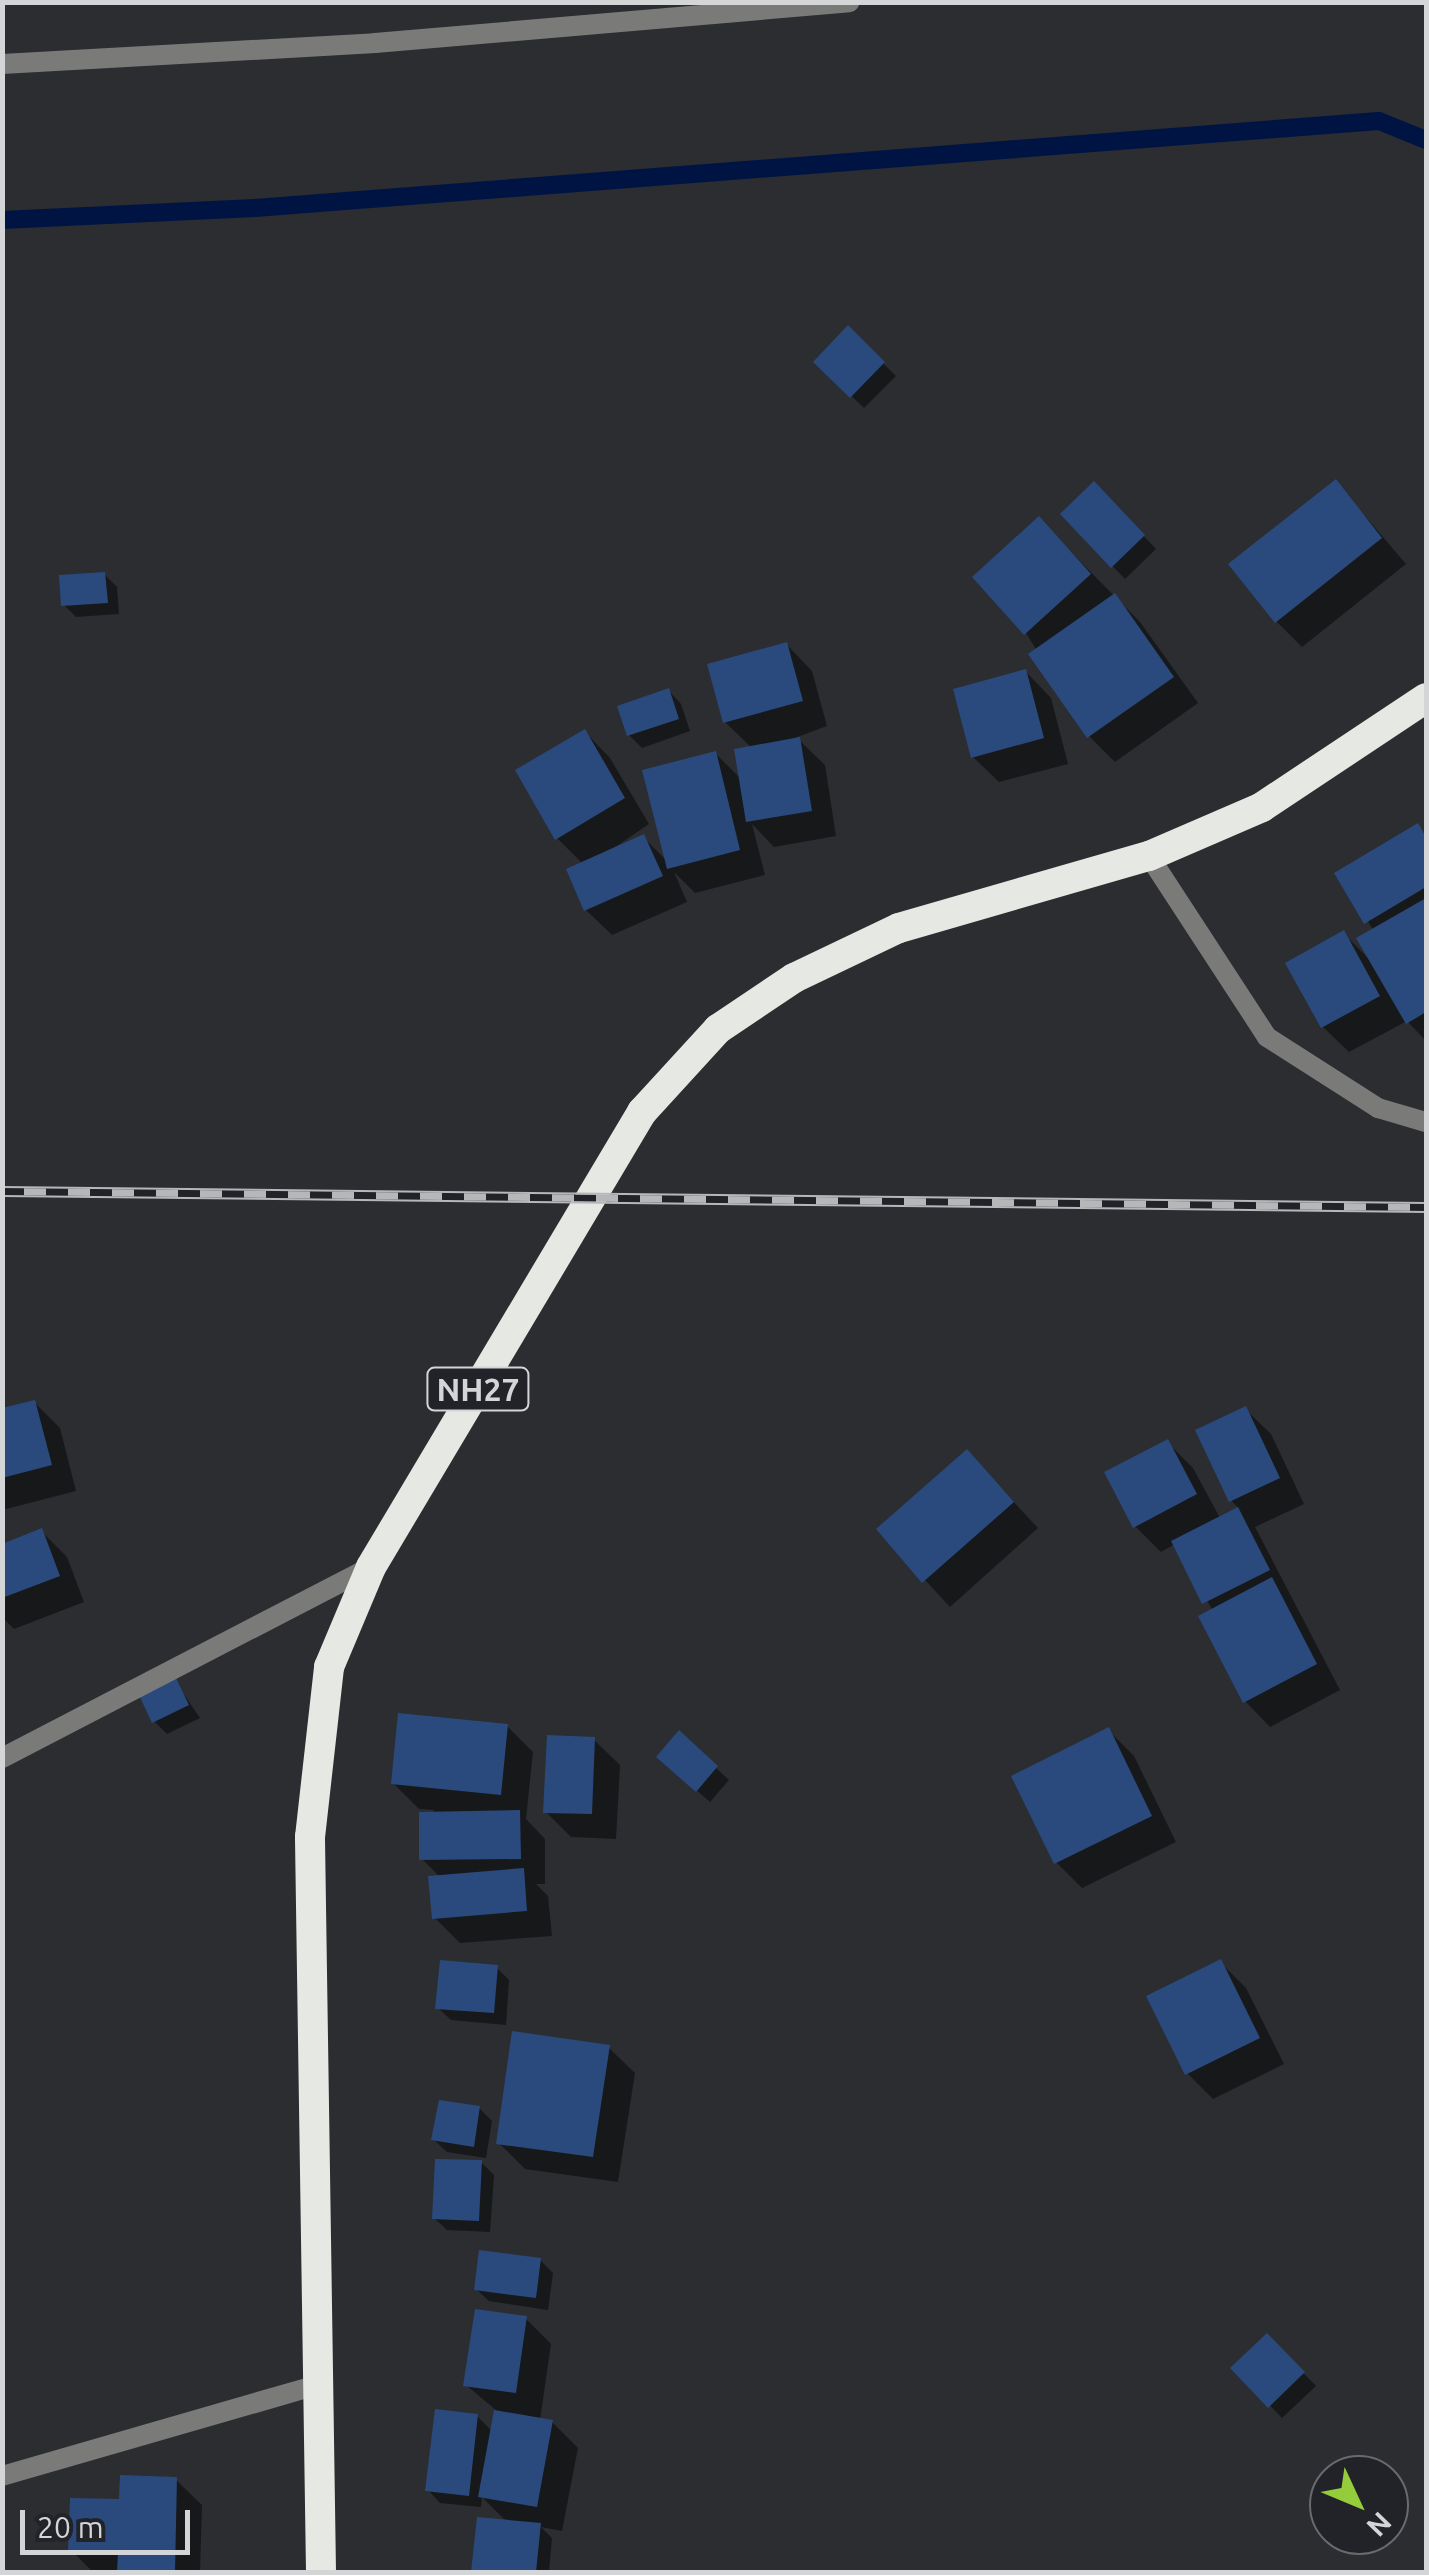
<!DOCTYPE html>
<html>
<head>
<meta charset="utf-8">
<style>
  body { margin:0 }
  #map { position:relative; width:1429px; height:2575px; overflow:hidden; background:#2b2d31; font-family:Ubuntu,sans-serif }
  div>[style] { position:absolute }
  .shadow>* { inset:0; background:#0007 }
  .stream>* { height:18px; margin:-9px; padding:0 9px; transform-origin:9px; border-radius:9px; background:#001444 }
  .building>* { inset:0; background:#2a4a7e }
  .street>* { height:20px; margin:-10px; padding:0 10px; transform-origin:10px; border-radius:10px; background:#7a7b79 }
  .highway>* { height:30px; margin:-15px; padding:0 15px; transform-origin:15px; border-radius:15px; background:#e6e9e3 }
  .rail>* { height:11px; margin-top:-5.5px; transform-origin:0; background:repeating-linear-gradient(90deg,#212328 0 22px,#b5b7b9 0 44px); box-sizing:border-box; border-block:2px solid #b5b7b9 }
  span { translate:-50% -50%; white-space:nowrap; text-align:center; line-height:1.15; -webkit-text-stroke:8px #212328; paint-order:stroke }
  .shield-label span { padding:2px 8px; background:#212328; border:2px solid; border-radius:8px; -webkit-text-stroke-width:0 }
  .shield-label { font-size:32px; color:#d3d5d7; font-weight:700 }
  .frame { position:absolute; inset:0; border:5px solid #d3d5d7; pointer-events:none }
  .north { position:absolute; left:1309px; top:2455px; width:100px; height:100px; box-sizing:border-box; background:#212328; border:2px solid #686a6e; border-radius:50%; rotate:134deg; font-size:28px; font-weight:700; line-height:40px; text-align:center; color:#d3d5d7 }
  .north::after { content:''; display:block; margin:auto; width:35px; height:45px; background:#94cc3c; clip-path:polygon(50% 0,100% 100%,50% 72%,0 100%) }
  .scale { position:absolute; left:20px; top:2510px; width:170px; height:45px; box-sizing:border-box; border:5px solid #d3d5d7; border-top:0; padding-left:12px; font-size:30px; line-height:35px; white-space:nowrap; color:#d3d5d7; -webkit-text-stroke:8px #212328; paint-order:stroke }
</style>
</head>
<body>
<div id="map">
  <div class="shadow">
    <i style="clip-path:polygon(848px 329px,896px 376px,864px 408px,816px 362px)"></i>
    <i style="clip-path:polygon(1336px 482px,1406px 564px,1302px 647px,1276px 621px)"></i>
    <i style="clip-path:polygon(1094px 484px,1156px 549px,1125px 579px,1063px 514px)"></i>
    <i style="clip-path:polygon(1064px 545px,1140px 622px,1198px 703px,1115px 762px,1089px 736px,1026px 633px)"></i>
    <i style="clip-path:polygon(105px 575px,117px 587px,119px 614px,76px 617px,64px 605px)"></i>
    <i style="clip-path:polygon(787px 645px,812px 671px,827px 726px,781px 743px,799px 740px,825px 765px,836px 836px,774px 847px,752px 824px,765px 875px,695px 893px,674px 872px,687px 902px,612px 935px,586px 910px,583px 864px,557px 838px,585px 732px,610px 758px,649px 824px,605px 854px,643px 837px,668px 862px,715px 753px,742px 780px,752px 748px,725px 722px)"></i>
    <i style="clip-path:polygon(1026px 672px,1051px 698px,1068px 764px,999px 782px,973px 757px)"></i>
    <i style="clip-path:polygon(669px 691px,681px 704px,690px 731px,642px 748px,629px 735px)"></i>
    <i style="clip-path:polygon(1418px 827px,1426px 835px,1426px 1041px,1407px 1021px,1349px 1052px,1323px 1027px,1288px 964px,1344px 934px,1369px 959px,1374px 931px,1337px 874px)"></i>
    <i style="clip-path:polygon(34px 1402px,60px 1428px,76px 1491px,2px 1510px,2px 1410px)"></i>
    <i style="clip-path:polygon(1245px 1409px,1271px 1434px,1304px 1504px,1255px 1527px,1340px 1690px,1270px 1727px,1245px 1701px,1213px 1611px,1175px 1544px,1161px 1552px,1135px 1526px,1167px 1442px,1193px 1468px,1220px 1518px,1239px 1509px,1231px 1500px)"></i>
    <i style="clip-path:polygon(967px 1452px,1038px 1528px,950px 1607px,879px 1530px)"></i>
    <i style="clip-path:polygon(41px 1531px,67px 1557px,84px 1602px,14px 1629px,2px 1617px,2px 1547px)"></i>
    <i style="clip-path:polygon(175px 1681px,200px 1718px,167px 1734px,154px 1721px)"></i>
    <i style="clip-path:polygon(507px 1726px,533px 1752px,526px 1819px,545px 1839px,545px 1884px,536px 1884px,548px 1896px,552px 1936px,460px 1943px,434px 1917px,440px 1877px,422px 1859px,434px 1810px,419px 1809px,393px 1783px)"></i>
    <i style="clip-path:polygon(1108px 1730px,1134px 1756px,1176px 1842px,1082px 1888px,1056px 1862px)"></i>
    <i style="clip-path:polygon(594px 1740px,620px 1765px,616px 1839px,571px 1837px,546px 1812px)"></i>
    <i style="clip-path:polygon(716px 1768px,729px 1780px,710px 1802px,672px 1769px)"></i>
    <i style="clip-path:polygon(1220px 1962px,1246px 1988px,1284px 2064px,1213px 2099px,1187px 2073px)"></i>
    <i style="clip-path:polygon(497px 1968px,509px 1980px,506px 2025px,451px 2020px,438px 2008px)"></i>
    <i style="clip-path:polygon(609px 2048px,635px 2073px,618px 2182px,525px 2169px,499px 2143px)"></i>
    <i style="clip-path:polygon(479px 2108px,492px 2121px,486px 2158px,447px 2152px,434px 2140px)"></i>
    <i style="clip-path:polygon(481px 2162px,494px 2175px,490px 2232px,447px 2230px,434px 2218px)"></i>
    <i style="clip-path:polygon(540px 2260px,553px 2273px,548px 2310px,489px 2301px,476px 2289px)"></i>
    <i style="clip-path:polygon(526px 2319px,551px 2344px,540px 2420px,552px 2422px,578px 2448px,562px 2531px,541px 2527px,552px 2538px,549px 2572px,474px 2572px,480px 2520px,508px 2523px,482px 2497px,481px 2507px,440px 2503px,428px 2490px,477px 2416px,493px 2432px,497px 2411px,466px 2385px)"></i>
    <i style="clip-path:polygon(1267px 2336px,1316px 2386px,1282px 2418px,1234px 2368px)"></i>
    <i style="clip-path:polygon(176px 2480px,202px 2505px,200px 2572px,93px 2572px,71px 2550px,122px 2502px)"></i>
  </div>
  <div class="stream">
    <i style="left:2px;top:220px;width:253px;rotate:-2.7deg"></i>
    <i style="left:255px;top:208px;width:1127px;rotate:-4.43deg"></i>
    <i style="left:1379px;top:121px;width:51px;rotate:22deg"></i>
  </div>
  <div class="building">
    <i style="clip-path:polygon(848px 325px,885px 362px,850px 398px,813px 362px)"></i>
    <i style="clip-path:polygon(1336px 479px,1382px 538px,1275px 623px,1228px 564px)"></i>
    <i style="clip-path:polygon(1094px 481px,1145px 535px,1111px 568px,1060px 514px)"></i>
    <i style="clip-path:polygon(1039px 516px,1091px 574px,1024px 635px,972px 577px)"></i>
    <i style="clip-path:polygon(105px 572px,108px 603px,61px 606px,59px 575px)"></i>
    <i style="clip-path:polygon(1115px 593px,1174px 677px,1087px 738px,1028px 654px)"></i>
    <i style="clip-path:polygon(787px 642px,803px 701px,723px 723px,707px 664px)"></i>
    <i style="clip-path:polygon(1026px 669px,1044px 738px,971px 758px,953px 689px)"></i>
    <i style="clip-path:polygon(669px 688px,679px 719px,627px 736px,617px 706px)"></i>
    <i style="clip-path:polygon(585px 729px,625px 798px,555px 840px,515px 770px)"></i>
    <i style="clip-path:polygon(800px 737px,812px 811px,746px 822px,734px 749px)"></i>
    <i style="clip-path:polygon(716px 751px,740px 850px,667px 869px,642px 770px)"></i>
    <i style="clip-path:polygon(1418px 823px,1426px 837px,1426px 887px,1364px 924px,1334px 873px)"></i>
    <i style="clip-path:polygon(644px 834px,663px 876px,584px 911px,566px 869px)"></i>
    <i style="clip-path:polygon(1426px 898px,1426px 1012px,1406px 1024px,1356px 938px)"></i>
    <i style="clip-path:polygon(1344px 930px,1380px 996px,1321px 1028px,1285px 963px)"></i>
    <i style="clip-path:polygon(35px 1400px,52px 1465px,2px 1478px,2px 1408px)"></i>
    <i style="clip-path:polygon(1246px 1406px,1280px 1478px,1229px 1502px,1195px 1430px)"></i>
    <i style="clip-path:polygon(1168px 1439px,1197px 1494px,1133px 1528px,1104px 1472px)"></i>
    <i style="clip-path:polygon(967px 1449px,1014px 1502px,922px 1583px,876px 1529px)"></i>
    <i style="clip-path:polygon(1238px 1507px,1270px 1570px,1202px 1604px,1171px 1541px)"></i>
    <i style="clip-path:polygon(42px 1528px,60px 1576px,2px 1598px,2px 1544px)"></i>
    <i style="clip-path:polygon(1272px 1577px,1317px 1664px,1243px 1703px,1198px 1616px)"></i>
    <i style="clip-path:polygon(176px 1678px,189px 1705px,152px 1723px,139px 1695px)"></i>
    <i style="clip-path:polygon(398px 1713px,508px 1724px,501px 1795px,391px 1784px)"></i>
    <i style="clip-path:polygon(1109px 1727px,1152px 1816px,1054px 1864px,1011px 1776px)"></i>
    <i style="clip-path:polygon(679px 1730px,718px 1766px,696px 1792px,656px 1757px)"></i>
    <i style="clip-path:polygon(547px 1735px,595px 1737px,592px 1814px,543px 1813px)"></i>
    <i style="clip-path:polygon(520px 1810px,521px 1859px,419px 1860px,419px 1812px)"></i>
    <i style="clip-path:polygon(524px 1868px,527px 1911px,432px 1919px,428px 1876px)"></i>
    <i style="clip-path:polygon(1221px 1959px,1260px 2038px,1185px 2075px,1146px 1996px)"></i>
    <i style="clip-path:polygon(440px 1960px,498px 1965px,494px 2013px,435px 2009px)"></i>
    <i style="clip-path:polygon(512px 2031px,610px 2045px,593px 2157px,496px 2144px)"></i>
    <i style="clip-path:polygon(439px 2100px,480px 2106px,474px 2147px,431px 2140px)"></i>
    <i style="clip-path:polygon(435px 2159px,482px 2160px,479px 2221px,432px 2219px)"></i>
    <i style="clip-path:polygon(479px 2250px,541px 2258px,536px 2298px,474px 2290px)"></i>
    <i style="clip-path:polygon(475px 2309px,527px 2316px,516px 2393px,463px 2386px)"></i>
    <i style="clip-path:polygon(1267px 2333px,1305px 2372px,1268px 2408px,1230px 2368px)"></i>
    <i style="clip-path:polygon(435px 2409px,478px 2414px,469px 2496px,425px 2491px)"></i>
    <i style="clip-path:polygon(494px 2410px,553px 2420px,537px 2507px,478px 2497px)"></i>
    <i style="clip-path:polygon(120px 2475px,177px 2477px,175px 2572px,117px 2572px,118px 2552px,68px 2551px,70px 2498px,119px 2499px)"></i>
    <i style="clip-path:polygon(477px 2517px,541px 2523px,536px 2572px,471px 2572px)"></i>
  </div>
  <div class="street">
    <i style="left:2px;top:64px;width:374px;rotate:-3.2deg"></i>
    <i style="left:375px;top:43px;width:476px;rotate:-4.9deg"></i>
    <i style="left:1149px;top:856px;width:216px;rotate:56.9deg"></i>
    <i style="left:1267px;top:1037px;width:132px;rotate:32.6deg"></i>
    <i style="left:1378px;top:1108px;width:50px;rotate:16.3deg"></i>
    <i style="left:2px;top:1758px;width:416px;rotate:-27.4deg"></i>
    <i style="left:2px;top:2476px;width:329px;rotate:-16.1deg"></i>
  </div>
  <div class="highway">
    <i style="left:321px;top:2572px;width:735px;rotate:-90.86deg"></i>
    <i style="left:310px;top:1837px;width:171px;rotate:-83.6deg"></i>
    <i style="left:329px;top:1667px;width:108px;rotate:-67.2deg"></i>
    <i style="left:371px;top:1567px;width:530px;rotate:-59.22deg"></i>
    <i style="left:642px;top:1112px;width:113px;rotate:-47.5deg"></i>
    <i style="left:718px;top:1029px;width:92px;rotate:-33.9deg"></i>
    <i style="left:794px;top:978px;width:116px;rotate:-25.5deg"></i>
    <i style="left:899px;top:928px;width:260px;rotate:-16.1deg"></i>
    <i style="left:1149px;top:856px;width:123px;rotate:-23.4deg"></i>
    <i style="left:1262px;top:807px;width:197px;rotate:-33.6deg"></i>
  </div>
  <div class="rail">
    <i style="left:2px;top:1191px;width:1424px;rotate:0.64deg"></i>
  </div>
  <div class="shield-label">
    <span style="left:478px;top:1389px">NH27</span>
  </div>
  <div class="frame"></div>
  <div class="north">N</div>
  <div class="scale">20 m</div>
</div>
</body>
</html>
